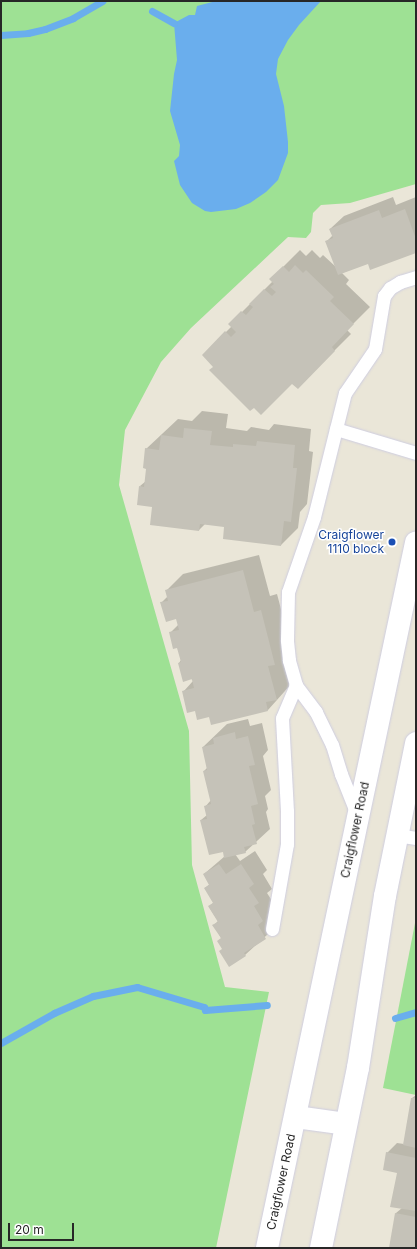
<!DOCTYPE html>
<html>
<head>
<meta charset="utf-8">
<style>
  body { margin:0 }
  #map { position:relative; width:417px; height:1249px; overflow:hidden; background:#eae6d8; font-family:Inter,sans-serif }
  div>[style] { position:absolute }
  .green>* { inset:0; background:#9ee194 }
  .water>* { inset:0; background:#6aaeed }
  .shadow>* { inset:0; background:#0003 }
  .stream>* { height:7px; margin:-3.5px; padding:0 3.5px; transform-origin:3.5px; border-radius:3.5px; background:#6aaeed }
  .building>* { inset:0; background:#c5c2b8 }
  .roads { filter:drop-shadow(0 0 1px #cecde0) drop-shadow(0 0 1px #cecde0) }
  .service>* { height:13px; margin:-6.5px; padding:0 6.5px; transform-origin:6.5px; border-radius:6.5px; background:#fff }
  .minor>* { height:22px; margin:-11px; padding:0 11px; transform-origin:11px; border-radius:11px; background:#fff }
  .secondary>* { height:22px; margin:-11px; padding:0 11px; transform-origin:11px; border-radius:11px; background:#fff }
  .dots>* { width:11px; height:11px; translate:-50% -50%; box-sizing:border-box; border:2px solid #fff; border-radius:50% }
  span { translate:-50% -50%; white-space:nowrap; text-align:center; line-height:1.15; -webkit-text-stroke:3px #fff; paint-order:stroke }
  .transit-label { font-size:12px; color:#164399 }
  .right { translate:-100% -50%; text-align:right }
  .street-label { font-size:12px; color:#272727 }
  .frame { position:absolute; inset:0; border:2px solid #272727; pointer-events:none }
  .scale { position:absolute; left:8px; top:1223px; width:66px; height:18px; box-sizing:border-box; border:2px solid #272727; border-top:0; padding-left:5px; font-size:12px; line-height:14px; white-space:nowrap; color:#272727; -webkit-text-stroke:3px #fff; paint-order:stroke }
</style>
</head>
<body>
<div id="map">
  <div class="green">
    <i style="clip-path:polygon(1px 1px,416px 1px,416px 184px,350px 203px,321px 205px,313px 213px,311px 232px,306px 238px,288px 237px,191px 328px,161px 362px,125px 430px,119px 485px,189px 731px,192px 865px,225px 987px,269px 992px,216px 1248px,1px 1248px)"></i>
    <i style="clip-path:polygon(416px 918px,416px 1095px,383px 1088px)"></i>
  </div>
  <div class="water">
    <i style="clip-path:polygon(216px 1px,321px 1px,299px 25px,288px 40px,278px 59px,276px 74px,284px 106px,288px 142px,288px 153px,278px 180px,266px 192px,250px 203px,236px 209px,211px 212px,205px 211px,192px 203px,180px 185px,174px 161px,179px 156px,180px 145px,170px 111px,174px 74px,177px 60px,174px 23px,189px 15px,195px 15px,197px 6px)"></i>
  </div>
  <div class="shadow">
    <i style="clip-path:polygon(393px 197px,396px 205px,416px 197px,416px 252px,368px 263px,342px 273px,349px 280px,346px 284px,370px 307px,347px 330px,351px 334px,298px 387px,292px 382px,215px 367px,203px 355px,232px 326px,230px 324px,273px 281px,271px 279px,300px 250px,306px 256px,312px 250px,320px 258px,323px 255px,336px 267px,327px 241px,333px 235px,330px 229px,344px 216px)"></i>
    <i style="clip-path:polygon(202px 411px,228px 414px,226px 428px,247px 431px,251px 427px,269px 430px,274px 424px,311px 429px,309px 451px,313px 452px,307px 504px,300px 512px,298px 528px,281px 545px,225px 526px,205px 524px,199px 530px,153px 506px,140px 486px,146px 481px,148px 468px,146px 449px,178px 419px,192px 421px)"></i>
    <i style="clip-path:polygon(259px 555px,270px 596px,277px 594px,291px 647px,293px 682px,268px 710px,210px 716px,195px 710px,183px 692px,193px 681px,179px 663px,181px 660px,178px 646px,170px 633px,179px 624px,177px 618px,161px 603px,168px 596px,166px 591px,183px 574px)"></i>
    <i style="clip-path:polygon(248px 719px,250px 726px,262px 723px,268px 750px,263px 756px,271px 790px,265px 796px,268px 809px,266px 812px,270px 829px,245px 852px,235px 854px,240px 861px,255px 851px,267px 870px,263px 874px,272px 889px,267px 893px,276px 907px,279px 924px,245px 955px,223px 949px,221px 938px,214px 925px,218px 921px,209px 907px,214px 902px,205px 888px,210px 884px,204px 874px,225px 856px,223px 851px,201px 820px,207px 815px,205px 807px,211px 800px,204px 771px,208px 767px,203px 747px,227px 724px)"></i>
    <i style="clip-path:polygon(416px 1095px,416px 1248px,390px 1248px,396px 1213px,402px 1208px,398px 1172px,387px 1153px,397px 1143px,404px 1144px,412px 1098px)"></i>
  </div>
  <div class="stream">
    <i style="left:152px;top:11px;width:25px;rotate:29deg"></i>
    <i style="left:1px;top:35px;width:27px;rotate:-4deg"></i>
    <i style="left:28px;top:33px;width:17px;rotate:-13deg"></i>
    <i style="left:45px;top:29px;width:30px;rotate:-21deg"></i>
    <i style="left:73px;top:18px;width:34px;rotate:-30deg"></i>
    <i style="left:395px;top:1018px;width:22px;rotate:-16deg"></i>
    <i style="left:1px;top:1043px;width:61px;rotate:-29.5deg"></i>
    <i style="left:54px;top:1013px;width:43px;rotate:-23.6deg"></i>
    <i style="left:93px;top:996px;width:45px;rotate:-11.6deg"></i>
    <i style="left:137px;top:987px;width:70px;rotate:16.6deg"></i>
    <i style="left:204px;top:1007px;width:3px;rotate:72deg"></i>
    <i style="left:205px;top:1010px;width:62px;rotate:-4.6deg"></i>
  </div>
  <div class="building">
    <i style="clip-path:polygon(405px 209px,416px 239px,416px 253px,370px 270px,368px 264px,338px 275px,325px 241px,333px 238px,329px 229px,379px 210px,382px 218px)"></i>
    <i style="clip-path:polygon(295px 265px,303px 273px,306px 270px,334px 297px,330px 301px,354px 324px,332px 347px,335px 351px,298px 389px,292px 384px,261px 415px,254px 408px,250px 411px,209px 370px,213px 367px,202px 355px,225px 331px,231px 337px,236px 332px,228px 324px,241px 311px,246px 315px,253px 307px,249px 304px,264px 289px,272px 296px,276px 292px,270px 287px,274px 284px,269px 279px,283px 266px,289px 272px)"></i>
    <i style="clip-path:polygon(184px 428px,212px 431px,210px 445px,233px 447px,233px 444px,256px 446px,257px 441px,295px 445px,293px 468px,297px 468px,291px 522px,284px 521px,281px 546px,223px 539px,224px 527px,200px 524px,199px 531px,150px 525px,152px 507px,137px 505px,139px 486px,144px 487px,146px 469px,143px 468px,145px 448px,159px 450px,161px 435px,183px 438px)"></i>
    <i style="clip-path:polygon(243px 570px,254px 612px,261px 610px,275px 665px,268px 666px,277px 700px,266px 702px,268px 711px,211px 725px,209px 717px,197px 720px,195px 711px,187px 713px,182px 691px,194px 688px,192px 679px,183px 682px,178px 663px,181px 662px,177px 648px,173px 649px,169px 632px,179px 630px,176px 619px,166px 622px,160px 602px,168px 601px,165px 590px)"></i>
    <i style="clip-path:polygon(235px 732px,236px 739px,248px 736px,255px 765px,249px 766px,258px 804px,251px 806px,255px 824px,252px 825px,257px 844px,244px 847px,246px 853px,224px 858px,223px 852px,209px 855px,200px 820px,207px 819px,204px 806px,211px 804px,203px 771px,207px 770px,202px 747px,214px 744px,213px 738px)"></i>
    <i style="clip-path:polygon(219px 864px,226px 874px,241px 864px,254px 884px,249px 888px,259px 903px,254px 906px,263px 921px,258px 925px,266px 939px,244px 953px,246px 956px,229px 967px,219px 951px,222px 949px,217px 941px,221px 938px,212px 925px,218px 922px,208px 906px,213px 903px,204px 888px,209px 885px,203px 874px)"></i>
    <i style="clip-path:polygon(411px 1098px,416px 1098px,416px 1148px,403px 1145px)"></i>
    <i style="clip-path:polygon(386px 1152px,416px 1158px,416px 1211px,390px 1207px,397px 1173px,383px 1170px)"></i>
    <i style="clip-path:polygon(395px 1213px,416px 1217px,416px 1248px,389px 1248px)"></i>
  </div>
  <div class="roads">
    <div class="service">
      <i style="left:336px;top:429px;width:84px;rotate:16.7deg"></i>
      <i style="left:357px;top:814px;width:43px;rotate:-111.8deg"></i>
      <i style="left:341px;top:774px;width:30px;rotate:-107deg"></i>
      <i style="left:332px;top:745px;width:37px;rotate:-116deg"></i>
      <i style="left:316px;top:712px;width:34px;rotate:-127deg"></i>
      <i style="left:296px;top:685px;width:26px;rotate:-106deg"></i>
      <i style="left:289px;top:660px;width:20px;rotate:-96deg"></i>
      <i style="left:287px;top:640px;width:48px;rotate:-88.8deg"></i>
      <i style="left:288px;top:592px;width:79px;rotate:-70.9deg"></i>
      <i style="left:314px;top:517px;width:128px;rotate:-76deg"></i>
      <i style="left:345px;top:393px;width:53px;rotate:-55.7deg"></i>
      <i style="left:375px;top:349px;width:54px;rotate:-80.4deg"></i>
      <i style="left:384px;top:296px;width:10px;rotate:-53deg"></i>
      <i style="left:390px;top:288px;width:12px;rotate:-31deg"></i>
      <i style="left:400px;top:282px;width:17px;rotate:-17deg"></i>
      <i style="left:397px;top:835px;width:19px;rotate:9deg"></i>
      <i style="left:272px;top:929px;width:86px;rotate:-80deg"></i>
      <i style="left:287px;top:844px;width:33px;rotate:-90deg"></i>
      <i style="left:287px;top:811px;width:93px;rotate:-93.1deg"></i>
      <i style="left:282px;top:718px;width:36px;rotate:-67deg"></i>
    </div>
    <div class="minor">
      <i style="left:296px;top:1117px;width:50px;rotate:8deg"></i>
      <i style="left:321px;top:1248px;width:184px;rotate:-78.4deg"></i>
      <i style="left:358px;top:1068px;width:174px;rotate:-81.1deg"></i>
      <i style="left:385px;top:896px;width:156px;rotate:-78.5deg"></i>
    </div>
    <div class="secondary">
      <i style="left:267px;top:1248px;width:721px;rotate:-78.07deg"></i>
    </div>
  </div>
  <div class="dots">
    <i style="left:392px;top:542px;background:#1a4fb4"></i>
  </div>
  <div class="transit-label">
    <span class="right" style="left:384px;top:542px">Craigflower<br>1110 block</span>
  </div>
  <div class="street-label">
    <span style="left:355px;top:830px;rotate:-78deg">Craigflower Road</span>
    <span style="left:281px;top:1182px;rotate:-78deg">Craigflower Road</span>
  </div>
  <div class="frame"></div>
  <div class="scale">20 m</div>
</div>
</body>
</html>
